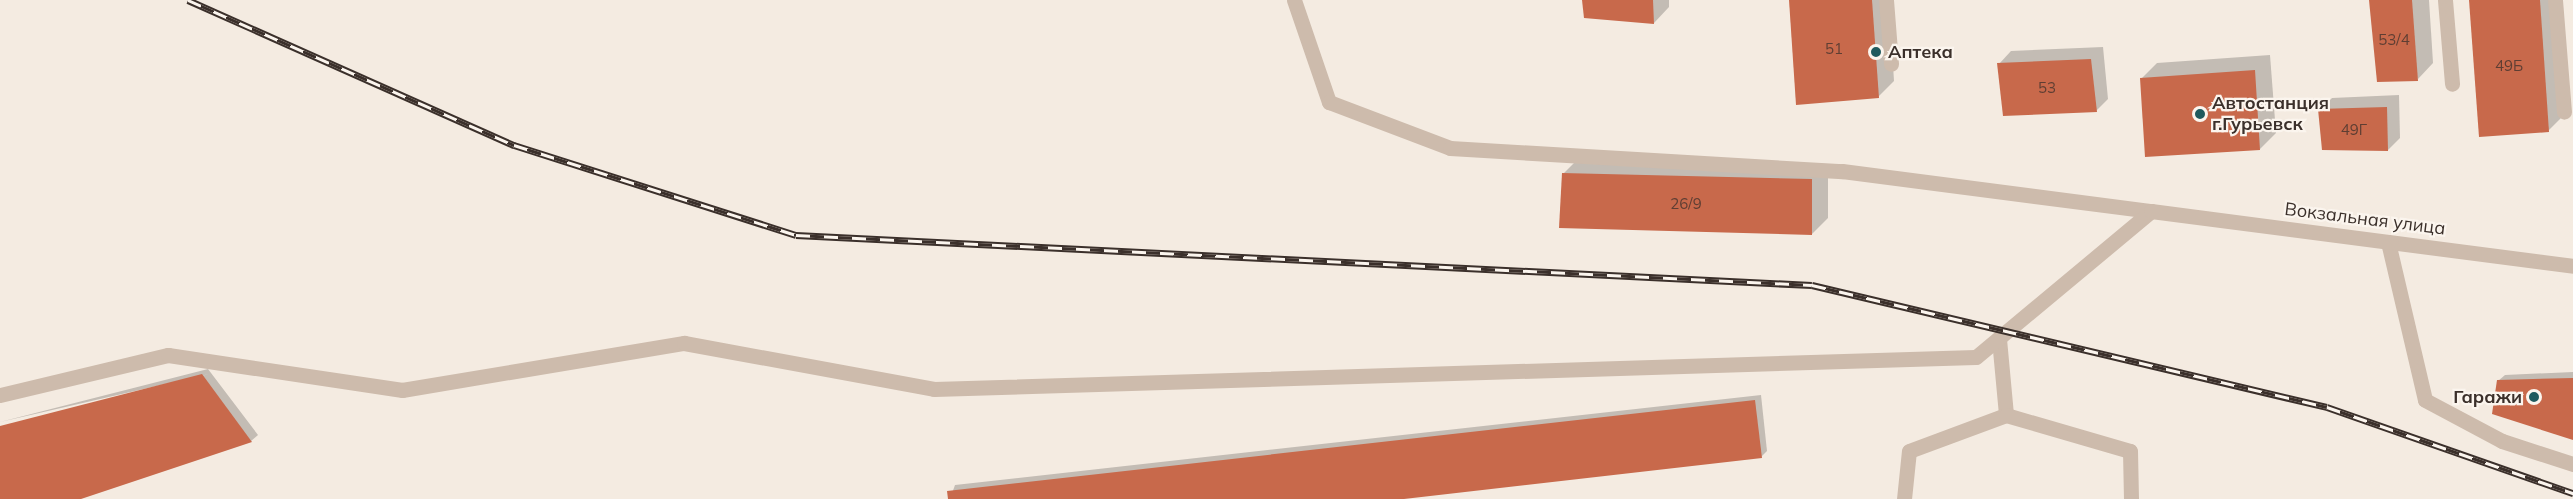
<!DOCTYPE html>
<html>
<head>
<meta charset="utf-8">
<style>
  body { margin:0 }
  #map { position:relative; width:2573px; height:499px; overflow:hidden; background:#f4ebe1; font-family:Mulish,sans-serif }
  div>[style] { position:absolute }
  .shadow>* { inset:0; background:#0003 }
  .building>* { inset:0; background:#c8694b }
  .lane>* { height:15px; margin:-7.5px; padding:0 7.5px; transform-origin:7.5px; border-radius:7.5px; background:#cdbbac }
  .street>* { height:15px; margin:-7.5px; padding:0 7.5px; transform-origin:7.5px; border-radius:7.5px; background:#cdbbac }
  .rail>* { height:7px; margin-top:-3.5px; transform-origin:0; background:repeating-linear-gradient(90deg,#fbf5ee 0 14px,#3b302b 0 28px); box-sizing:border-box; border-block:2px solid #3b302b }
  .dots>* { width:16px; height:16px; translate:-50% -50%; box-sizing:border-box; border:3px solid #fbf5ee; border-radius:50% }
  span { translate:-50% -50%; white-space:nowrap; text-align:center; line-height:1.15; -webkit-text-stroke:4.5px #fbf5ee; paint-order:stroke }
  .number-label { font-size:15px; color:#5e3e33 }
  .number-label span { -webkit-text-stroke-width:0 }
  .poi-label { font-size:18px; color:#3b302b; font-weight:700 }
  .left { translate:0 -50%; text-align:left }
  .right { translate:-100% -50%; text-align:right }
  .street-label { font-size:18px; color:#3b302b }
</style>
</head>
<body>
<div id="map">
  <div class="shadow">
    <i style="clip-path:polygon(1584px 0,1669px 0,1669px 7px,1654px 23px)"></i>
    <i style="clip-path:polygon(1790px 0,1889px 0,1894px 81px,1878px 97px)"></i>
    <i style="clip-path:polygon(2371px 0,2429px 0,2433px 63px,2418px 79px)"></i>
    <i style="clip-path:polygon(2471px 0,2556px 0,2564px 115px,2548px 131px)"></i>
    <i style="clip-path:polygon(2103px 47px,2108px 99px,2096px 111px,1999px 64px,2011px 51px)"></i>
    <i style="clip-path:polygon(2270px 55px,2276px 133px,2260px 149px,2142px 78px,2157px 63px)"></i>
    <i style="clip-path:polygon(2399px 95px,2400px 138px,2388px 150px,2320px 110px,2332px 98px)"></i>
    <i style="clip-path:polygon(1579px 158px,1828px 164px,1828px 218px,1812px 234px,1563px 174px)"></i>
    <i style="clip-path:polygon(208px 369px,258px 435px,251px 441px,76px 499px,0 499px,0 427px,209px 374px,0 422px)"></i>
    <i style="clip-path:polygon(2573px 372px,2573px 439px,2498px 381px,2505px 375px)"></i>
    <i style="clip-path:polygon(1761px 395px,1767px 451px,1761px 457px,1390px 499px,950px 499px,955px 485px)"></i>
  </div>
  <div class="building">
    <i style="clip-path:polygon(1582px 0,1653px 0,1654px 24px,1584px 18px)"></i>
    <i style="clip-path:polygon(1789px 0,1872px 0,1879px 98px,1796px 105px)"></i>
    <i style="clip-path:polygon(2369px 0,2412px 0,2418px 81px,2377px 82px)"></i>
    <i style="clip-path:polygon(2469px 0,2540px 0,2549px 132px,2479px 137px)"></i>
    <i style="clip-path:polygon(2091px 59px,2097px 112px,2003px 116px,1997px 63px)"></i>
    <i style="clip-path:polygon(2255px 70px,2260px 150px,2145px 157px,2140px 78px)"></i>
    <i style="clip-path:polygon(2387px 107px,2388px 151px,2322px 150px,2318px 109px)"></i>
    <i style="clip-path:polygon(1562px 173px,1812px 179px,1812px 235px,1559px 228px)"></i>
    <i style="clip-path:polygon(202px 374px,252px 442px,81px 499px,0 499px,0 426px)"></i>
    <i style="clip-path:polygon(2573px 378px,2573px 440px,2492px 414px,2497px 380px)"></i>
    <i style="clip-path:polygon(1755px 400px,1762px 458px,1404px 499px,948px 499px,947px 491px)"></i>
  </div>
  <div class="lane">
    <i style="left:1294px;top:0;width:108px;rotate:71.1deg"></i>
    <i style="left:1329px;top:102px;width:129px;rotate:20.8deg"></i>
    <i style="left:1450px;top:148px;width:393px;rotate:3.4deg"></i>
    <i style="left:1842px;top:171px;width:312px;rotate:7.4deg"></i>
    <i style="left:1886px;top:0;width:64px;rotate:85.5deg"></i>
    <i style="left:2445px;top:0;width:84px;rotate:85.2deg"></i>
    <i style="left:2555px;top:0;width:112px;rotate:85.4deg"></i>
    <i style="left:2388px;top:242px;width:162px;rotate:76.8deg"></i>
    <i style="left:2425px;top:400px;width:87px;rotate:28deg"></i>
    <i style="left:2502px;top:441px;width:75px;rotate:17.9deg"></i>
    <i style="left:1999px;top:339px;width:76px;rotate:84.7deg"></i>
    <i style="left:0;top:395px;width:173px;rotate:-13.4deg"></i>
    <i style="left:168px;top:355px;width:237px;rotate:8.5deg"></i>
    <i style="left:402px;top:390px;width:286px;rotate:-9.5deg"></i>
    <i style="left:684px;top:343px;width:254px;rotate:10.4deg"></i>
    <i style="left:934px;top:389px;width:1042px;rotate:-1.76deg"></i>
    <i style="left:1976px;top:357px;width:228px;rotate:-39.8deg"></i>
    <i style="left:1904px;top:499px;width:48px;rotate:-84.1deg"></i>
    <i style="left:1909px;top:451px;width:103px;rotate:-20.4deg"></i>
    <i style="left:2006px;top:415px;width:129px;rotate:16.2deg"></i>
    <i style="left:2130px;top:451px;width:48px;rotate:88.8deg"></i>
  </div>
  <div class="street">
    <i style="left:2151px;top:211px;width:426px;rotate:7.4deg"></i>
  </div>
  <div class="rail">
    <i style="left:188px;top:0;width:357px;rotate:24deg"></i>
    <i style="left:514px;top:145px;width:296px;rotate:17.7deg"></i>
    <i style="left:796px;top:235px;width:1017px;rotate:2.82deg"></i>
    <i style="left:1812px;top:285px;width:529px;rotate:13.33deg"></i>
    <i style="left:2327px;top:407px;width:261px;rotate:19.3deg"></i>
  </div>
  <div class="dots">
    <i style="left:1876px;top:52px;background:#1f5a5e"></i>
    <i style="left:2200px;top:114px;background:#1f5a5e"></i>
    <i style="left:2534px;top:397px;background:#1f5a5e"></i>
  </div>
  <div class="number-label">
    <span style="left:2394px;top:40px">53/4</span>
    <span style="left:1834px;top:49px">51</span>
    <span style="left:2509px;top:66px">49Б</span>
    <span style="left:2047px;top:88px">53</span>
    <span style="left:2354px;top:130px">49Г</span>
    <span style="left:1686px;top:204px">26/9</span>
  </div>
  <div class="poi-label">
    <span class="left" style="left:1888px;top:52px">Аптека</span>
    <span class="left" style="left:2212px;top:114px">Автостанция<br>г.Гурьевск</span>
    <span class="right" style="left:2522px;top:397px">Гаражи</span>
  </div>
  <div class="street-label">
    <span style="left:2365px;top:219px;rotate:7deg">Вокзальная улица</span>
  </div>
</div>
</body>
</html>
